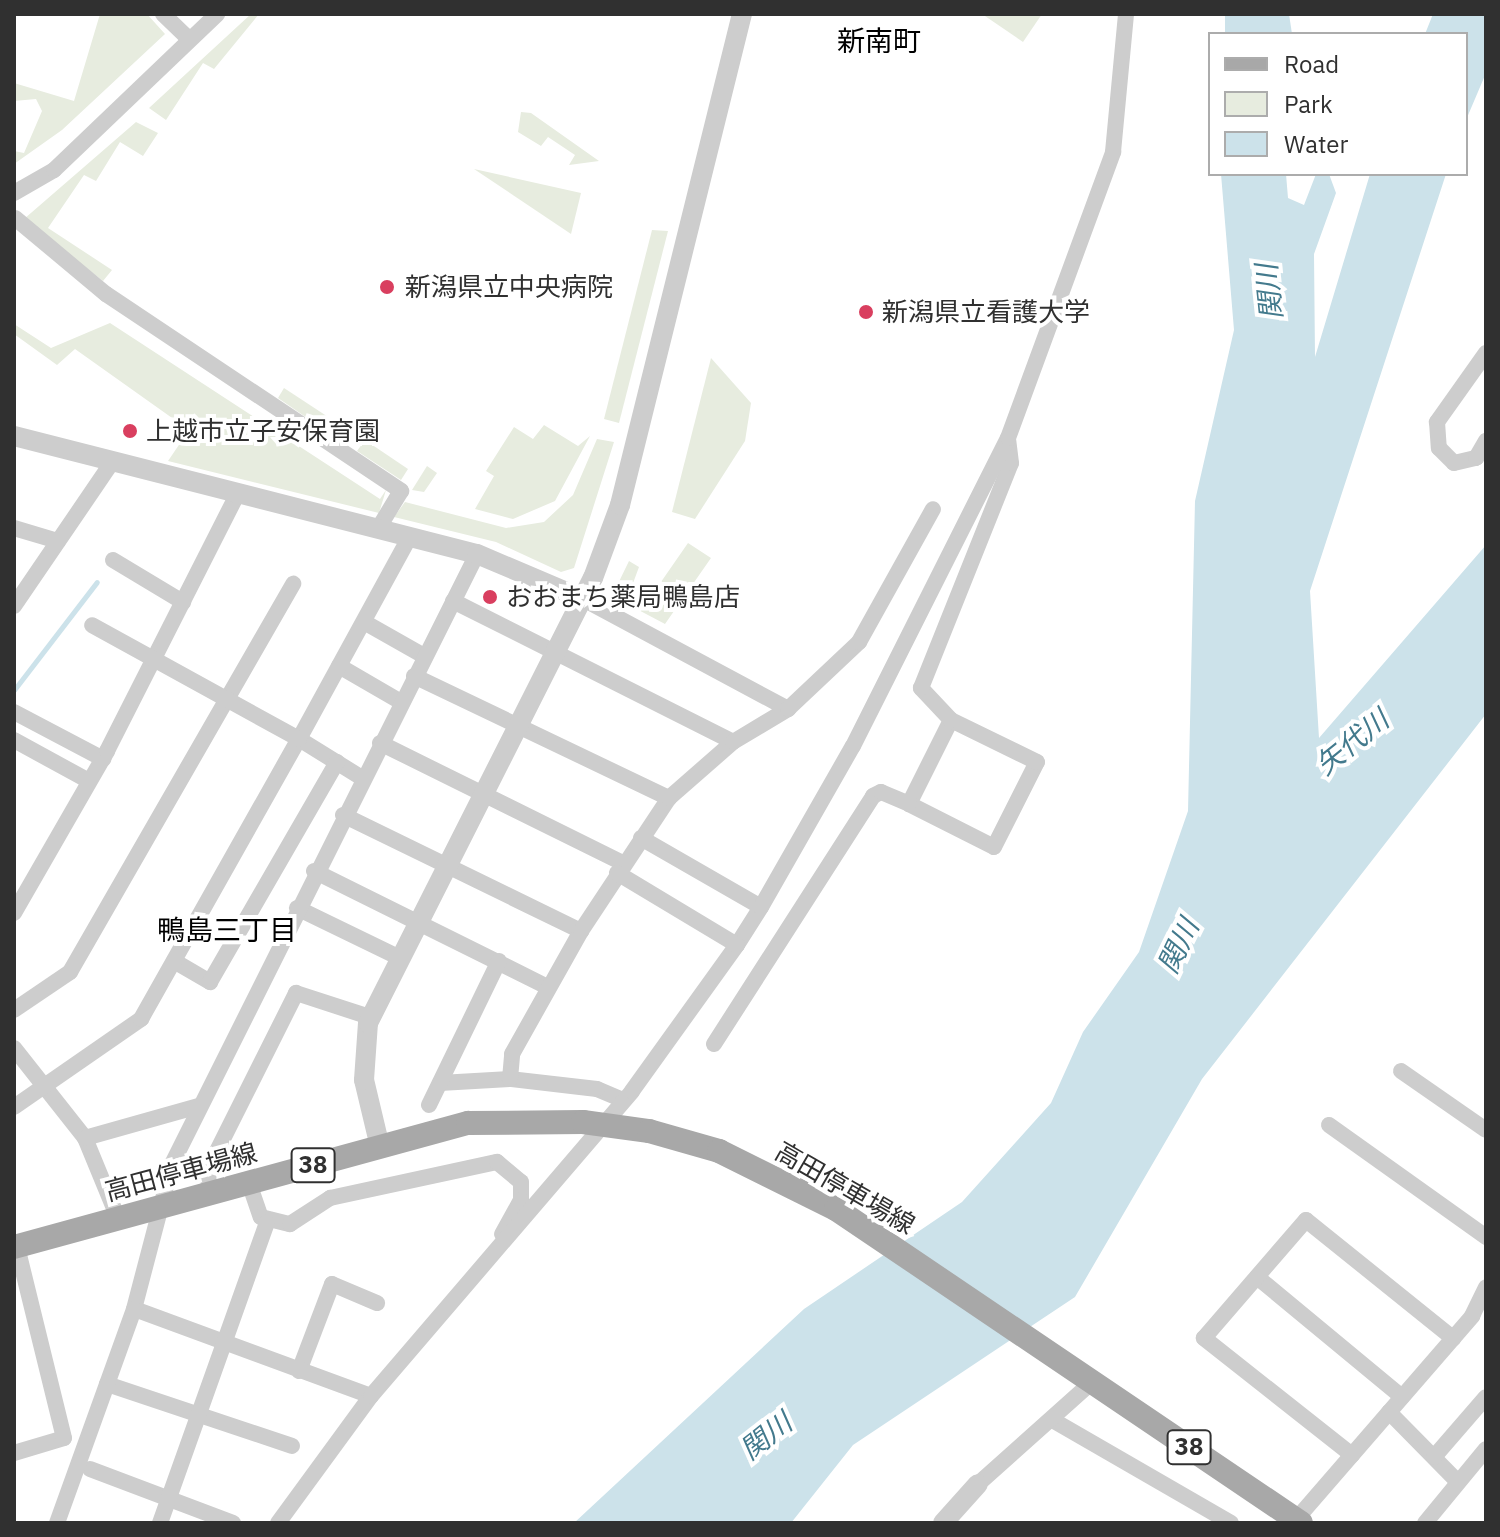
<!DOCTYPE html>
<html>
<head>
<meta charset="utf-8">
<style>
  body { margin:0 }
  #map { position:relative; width:1500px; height:1537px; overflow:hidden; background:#fff; font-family:"IBM Plex Sans","Noto Sans JP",sans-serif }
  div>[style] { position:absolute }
  .green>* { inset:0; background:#e7ecdf }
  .water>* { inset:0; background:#cce2ea }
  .stream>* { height:5px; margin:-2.5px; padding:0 2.5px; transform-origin:2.5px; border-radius:2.5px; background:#cce2ea }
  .minor>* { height:16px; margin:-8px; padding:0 8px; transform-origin:8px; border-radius:8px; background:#cdcdcd }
  .tertiary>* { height:20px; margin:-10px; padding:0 10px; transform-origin:10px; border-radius:10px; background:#cdcdcd }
  .primary>* { height:24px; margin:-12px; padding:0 12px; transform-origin:12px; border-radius:12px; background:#a8a8a8 }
  .dots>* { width:22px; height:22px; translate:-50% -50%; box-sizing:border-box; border:4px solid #fff; border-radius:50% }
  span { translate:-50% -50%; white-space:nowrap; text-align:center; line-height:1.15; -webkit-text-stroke:8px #fff; paint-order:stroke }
  .shield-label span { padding:2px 6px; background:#fff; border:2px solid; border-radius:6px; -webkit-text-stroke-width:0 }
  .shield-label { font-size:24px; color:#303030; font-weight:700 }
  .poi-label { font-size:26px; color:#303030 }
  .left { translate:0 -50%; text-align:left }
  .street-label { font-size:26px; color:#303030 }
  .neighbourhood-label { font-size:28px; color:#000 }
  .water-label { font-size:28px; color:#437a8d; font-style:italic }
  .frame { position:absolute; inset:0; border:16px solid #303030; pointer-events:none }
  .legend { position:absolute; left:1208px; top:32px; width:260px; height:144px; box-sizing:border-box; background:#fff; border:2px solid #acacac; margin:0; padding:10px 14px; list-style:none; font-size:24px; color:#303030 }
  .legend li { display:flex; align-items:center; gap:16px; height:40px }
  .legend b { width:40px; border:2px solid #acacac }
</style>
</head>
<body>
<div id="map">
  <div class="green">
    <i style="clip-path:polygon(100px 14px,147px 14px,165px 34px,62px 130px,14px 164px,14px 151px,24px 153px,42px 111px,36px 99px,14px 101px,14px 83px,74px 101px)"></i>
    <i style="clip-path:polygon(251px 14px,259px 14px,214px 69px,203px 63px,166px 120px,149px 108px)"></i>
    <i style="clip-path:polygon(982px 14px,1042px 14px,1023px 42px)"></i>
    <i style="clip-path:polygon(521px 112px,531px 113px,599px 161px,569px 165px,575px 155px,548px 137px,541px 146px,518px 132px)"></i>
    <i style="clip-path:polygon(136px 122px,158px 133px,143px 156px,120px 142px,96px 181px,84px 175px,48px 228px,112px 270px,103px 281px,24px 219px)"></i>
    <i style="clip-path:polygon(474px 169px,581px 193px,571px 234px)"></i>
    <i style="clip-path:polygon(652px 230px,668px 231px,619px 423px,604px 419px)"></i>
    <i style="clip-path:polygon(110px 323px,380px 499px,386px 490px,379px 513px,168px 461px,189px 430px,75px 349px,57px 365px,14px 334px,14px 324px,51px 348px)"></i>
    <i style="clip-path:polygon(711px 358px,751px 403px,745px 441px,695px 519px,672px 512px)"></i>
    <i style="clip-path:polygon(284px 388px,351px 432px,345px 444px,278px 398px)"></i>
    <i style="clip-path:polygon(544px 425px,578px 446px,590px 436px,555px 501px,513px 519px,475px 509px,494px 476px,486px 471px,514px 427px,533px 439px)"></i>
    <i style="clip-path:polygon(597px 439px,614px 442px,574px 568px,561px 572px,496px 542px,394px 517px,405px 502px,506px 528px,544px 522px,573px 495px)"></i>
    <i style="clip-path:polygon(365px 440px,408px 469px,401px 480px,357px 451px)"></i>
    <i style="clip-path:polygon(427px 466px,437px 473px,424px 492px,412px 490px)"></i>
    <i style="clip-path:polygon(688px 543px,711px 558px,665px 624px,612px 596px,629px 561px,639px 567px,629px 594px,654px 607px,654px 592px)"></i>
  </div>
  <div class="water">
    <i style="clip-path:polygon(1225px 14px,1289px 14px,1292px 34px,1225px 34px)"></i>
    <i style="clip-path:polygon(1433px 14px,1486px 14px,1486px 73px,1466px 120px,1466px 34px,1425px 34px)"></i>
    <i style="clip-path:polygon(1221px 174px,1286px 174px,1288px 198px,1304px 205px,1316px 174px,1329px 174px,1336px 193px,1314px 254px,1315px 357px,1370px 174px,1446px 174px,1310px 591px,1319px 738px,1486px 545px,1486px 714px,1202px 1079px,1075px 1297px,853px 1445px,791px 1523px,574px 1523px,804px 1309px,962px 1202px,1051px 1103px,1083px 1032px,1139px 952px,1188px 811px,1195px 501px,1234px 330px)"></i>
  </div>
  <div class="stream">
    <i style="left:14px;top:690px;width:136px;rotate:-52.5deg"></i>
  </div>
  <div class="minor">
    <i style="left:163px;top:14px;width:36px;rotate:44deg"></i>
    <i style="left:14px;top:193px;width:46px;rotate:-29.9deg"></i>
    <i style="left:54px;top:170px;width:226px;rotate:-43.7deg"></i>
    <i style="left:15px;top:218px;width:119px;rotate:39.9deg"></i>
    <i style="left:106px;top:294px;width:355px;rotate:33.7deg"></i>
    <i style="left:401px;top:491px;width:44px;rotate:121.2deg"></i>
    <i style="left:1486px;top:353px;width:85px;rotate:125.4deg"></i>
    <i style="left:1437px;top:422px;width:26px;rotate:86deg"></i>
    <i style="left:1439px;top:448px;width:21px;rotate:45deg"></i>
    <i style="left:1454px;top:463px;width:23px;rotate:-13deg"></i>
    <i style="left:1476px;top:458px;width:20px;rotate:-60deg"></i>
    <i style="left:14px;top:528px;width:46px;rotate:16.5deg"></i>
    <i style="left:113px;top:560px;width:82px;rotate:31deg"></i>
    <i style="left:583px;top:599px;width:233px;rotate:28.2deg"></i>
    <i style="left:453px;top:601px;width:313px;rotate:26.7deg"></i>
    <i style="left:14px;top:606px;width:176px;rotate:-55.7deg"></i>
    <i style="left:364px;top:622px;width:69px;rotate:29.5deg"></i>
    <i style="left:339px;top:666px;width:72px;rotate:30.1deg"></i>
    <i style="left:414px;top:676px;width:283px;rotate:25.6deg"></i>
    <i style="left:14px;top:712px;width:101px;rotate:27.8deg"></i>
    <i style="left:951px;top:720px;width:94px;rotate:116.6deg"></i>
    <i style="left:909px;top:804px;width:95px;rotate:26.8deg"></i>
    <i style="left:994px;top:847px;width:95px;rotate:-63.2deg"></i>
    <i style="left:1037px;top:762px;width:96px;rotate:-154deg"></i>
    <i style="left:951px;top:720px;width:44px;rotate:-133.2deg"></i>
    <i style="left:921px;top:688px;width:242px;rotate:-68.2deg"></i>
    <i style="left:1011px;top:463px;width:23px;rotate:-97deg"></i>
    <i style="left:14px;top:740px;width:85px;rotate:28.7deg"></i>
    <i style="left:380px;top:743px;width:271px;rotate:26.3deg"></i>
    <i style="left:362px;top:778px;width:74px;rotate:-148.2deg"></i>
    <i style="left:299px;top:739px;width:229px;rotate:-61.3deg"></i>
    <i style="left:343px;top:815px;width:265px;rotate:26deg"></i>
    <i style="left:641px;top:838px;width:138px;rotate:29.9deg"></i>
    <i style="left:761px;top:907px;width:45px;rotate:122.3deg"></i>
    <i style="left:314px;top:871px;width:261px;rotate:26.4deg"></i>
    <i style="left:761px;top:907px;width:185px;rotate:-60.3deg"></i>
    <i style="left:853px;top:746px;width:345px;rotate:-63.3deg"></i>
    <i style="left:1008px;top:438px;width:305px;rotate:-69.8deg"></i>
    <i style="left:1113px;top:152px;width:139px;rotate:-84.6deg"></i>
    <i style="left:297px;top:908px;width:114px;rotate:25.9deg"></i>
    <i style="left:14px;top:913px;width:187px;rotate:-60.1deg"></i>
    <i style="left:107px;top:751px;width:289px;rotate:-63.1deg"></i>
    <i style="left:174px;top:961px;width:42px;rotate:30.3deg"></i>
    <i style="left:210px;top:982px;width:254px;rotate:-60deg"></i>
    <i style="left:14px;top:1010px;width:68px;rotate:-34.2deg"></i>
    <i style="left:70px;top:972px;width:448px;rotate:-60.1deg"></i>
    <i style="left:714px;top:1044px;width:295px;rotate:-57.3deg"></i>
    <i style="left:873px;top:796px;width:9px;rotate:-27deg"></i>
    <i style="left:881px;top:792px;width:30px;rotate:23deg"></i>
    <i style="left:14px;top:1048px;width:115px;rotate:51.7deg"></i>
    <i style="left:85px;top:1138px;width:87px;rotate:67.6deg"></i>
    <i style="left:1401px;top:1071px;width:103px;rotate:34.8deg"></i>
    <i style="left:440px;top:1083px;width:70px;rotate:-3.3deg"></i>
    <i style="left:623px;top:1100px;width:28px;rotate:-157deg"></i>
    <i style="left:597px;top:1089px;width:88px;rotate:-173.4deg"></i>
    <i style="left:510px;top:1079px;width:25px;rotate:-85deg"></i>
    <i style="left:512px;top:1054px;width:141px;rotate:-60.7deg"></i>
    <i style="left:581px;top:931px;width:159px;rotate:-56.5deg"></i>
    <i style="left:669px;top:798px;width:85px;rotate:-41.2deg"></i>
    <i style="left:733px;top:742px;width:64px;rotate:-31deg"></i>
    <i style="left:788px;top:709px;width:98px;rotate:-43.3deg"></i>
    <i style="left:859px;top:642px;width:152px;rotate:-60.9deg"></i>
    <i style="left:429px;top:1105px;width:160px;rotate:-64.1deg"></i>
    <i style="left:14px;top:1107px;width:155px;rotate:-34.7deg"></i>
    <i style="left:141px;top:1019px;width:322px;rotate:-60.6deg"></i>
    <i style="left:299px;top:739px;width:236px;rotate:-151.2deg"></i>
    <i style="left:1329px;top:1125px;width:193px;rotate:35.5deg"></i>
    <i style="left:85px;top:1138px;width:118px;rotate:-15.7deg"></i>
    <i style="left:249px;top:1183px;width:36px;rotate:71deg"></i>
    <i style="left:261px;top:1217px;width:30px;rotate:14deg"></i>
    <i style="left:290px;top:1224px;width:48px;rotate:-33deg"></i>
    <i style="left:330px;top:1198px;width:171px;rotate:-12.2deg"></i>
    <i style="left:497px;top:1162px;width:31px;rotate:40deg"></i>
    <i style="left:521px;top:1182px;width:18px;rotate:90deg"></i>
    <i style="left:521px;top:1200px;width:39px;rotate:119deg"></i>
    <i style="left:209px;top:1194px;width:25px;rotate:-92deg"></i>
    <i style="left:208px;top:1169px;width:197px;rotate:-63.4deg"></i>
    <i style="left:296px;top:993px;width:78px;rotate:18deg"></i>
    <i style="left:1257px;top:1277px;width:188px;rotate:39.6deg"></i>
    <i style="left:299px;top:1371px;width:93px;rotate:-69.2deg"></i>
    <i style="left:332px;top:1284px;width:49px;rotate:22.9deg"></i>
    <i style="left:107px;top:1384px;width:195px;rotate:18.5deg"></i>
    <i style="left:371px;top:1396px;width:252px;rotate:-159.8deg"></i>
    <i style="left:134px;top:1309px;width:150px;rotate:-75.3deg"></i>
    <i style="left:172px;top:1164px;width:682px;rotate:-63.43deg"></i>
    <i style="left:1389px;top:1412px;width:98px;rotate:45.4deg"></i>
    <i style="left:1056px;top:1422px;width:202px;rotate:30deg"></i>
    <i style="left:14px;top:1453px;width:52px;rotate:-16.7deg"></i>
    <i style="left:64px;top:1438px;width:198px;rotate:-103.8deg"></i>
    <i style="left:1352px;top:1455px;width:189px;rotate:-141.7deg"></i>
    <i style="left:1204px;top:1338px;width:156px;rotate:-49.2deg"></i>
    <i style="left:1306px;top:1220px;width:189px;rotate:38.8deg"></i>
    <i style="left:1434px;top:1457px;width:79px;rotate:-49.1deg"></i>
    <i style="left:90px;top:1469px;width:153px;rotate:20.7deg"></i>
    <i style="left:978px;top:1484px;width:153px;rotate:-41.8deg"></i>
    <i style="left:57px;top:1523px;width:227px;rotate:-70.2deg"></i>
    <i style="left:160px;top:1523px;width:319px;rotate:-70.4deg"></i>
    <i style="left:278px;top:1523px;width:157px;rotate:-53.8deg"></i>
    <i style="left:371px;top:1396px;width:401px;rotate:-49.4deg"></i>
    <i style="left:632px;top:1091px;width:180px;rotate:-54.3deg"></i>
    <i style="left:737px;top:945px;width:140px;rotate:-149deg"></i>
    <i style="left:1293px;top:1523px;width:274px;rotate:-49.1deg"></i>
    <i style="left:1472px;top:1316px;width:32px;rotate:-64deg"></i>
    <i style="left:1425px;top:1523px;width:96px;rotate:-50.5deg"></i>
  </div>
  <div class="tertiary">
    <i style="left:14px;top:436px;width:478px;rotate:14.3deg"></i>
    <i style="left:477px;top:554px;width:115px;rotate:23deg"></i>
    <i style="left:380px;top:1147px;width:69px;rotate:-103.4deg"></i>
    <i style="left:364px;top:1080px;width:57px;rotate:-86deg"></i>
    <i style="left:368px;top:1023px;width:499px;rotate:-63.2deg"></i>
    <i style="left:593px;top:578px;width:78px;rotate:-69.7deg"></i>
    <i style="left:620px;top:505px;width:506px;rotate:-76.05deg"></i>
    <i style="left:943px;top:1523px;width:52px;rotate:-48.1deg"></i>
  </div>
  <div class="primary">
    <i style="left:14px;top:1247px;width:471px;rotate:-15.3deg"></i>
    <i style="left:468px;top:1123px;width:115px;rotate:-0.5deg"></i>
    <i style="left:583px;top:1122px;width:67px;rotate:7.8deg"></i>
    <i style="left:649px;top:1131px;width:73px;rotate:15.9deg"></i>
    <i style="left:719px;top:1151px;width:131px;rotate:26.4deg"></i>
    <i style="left:836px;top:1209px;width:561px;rotate:34.03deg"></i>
  </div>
  <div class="dots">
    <i style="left:387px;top:287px;background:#d93f5f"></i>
    <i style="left:866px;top:312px;background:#d93f5f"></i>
    <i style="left:130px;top:431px;background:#d93f5f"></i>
    <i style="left:490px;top:597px;background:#d93f5f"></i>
  </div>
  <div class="shield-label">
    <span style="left:313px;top:1165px">38</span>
    <span style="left:1189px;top:1447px">38</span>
  </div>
  <div class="poi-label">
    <span class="left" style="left:405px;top:287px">新潟県立中央病院</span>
    <span class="left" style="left:882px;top:312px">新潟県立看護大学</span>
    <span class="left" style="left:146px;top:431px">上越市立子安保育園</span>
    <span class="left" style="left:506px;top:597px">おおまち薬局鴨島店</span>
  </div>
  <div class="street-label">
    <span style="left:181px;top:1172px;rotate:-15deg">高田停車場線</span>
    <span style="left:845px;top:1188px;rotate:30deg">高田停車場線</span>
  </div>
  <div class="neighbourhood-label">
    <span style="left:879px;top:41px">新南町</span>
    <span style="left:227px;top:930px">鴨島三丁目</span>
  </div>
  <div class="water-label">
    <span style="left:1269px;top:292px;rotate:-96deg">関川</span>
    <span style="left:1352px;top:742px;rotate:-39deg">矢代川</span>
    <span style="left:1178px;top:946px;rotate:-64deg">関川</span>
    <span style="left:766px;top:1436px;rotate:-38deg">関川</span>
  </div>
  <div class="frame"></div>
  <ul class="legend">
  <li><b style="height:10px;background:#a8a8a8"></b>Road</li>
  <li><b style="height:22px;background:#e7ecdf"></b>Park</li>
  <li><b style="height:22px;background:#cce2ea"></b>Water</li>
  </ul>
</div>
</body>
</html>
